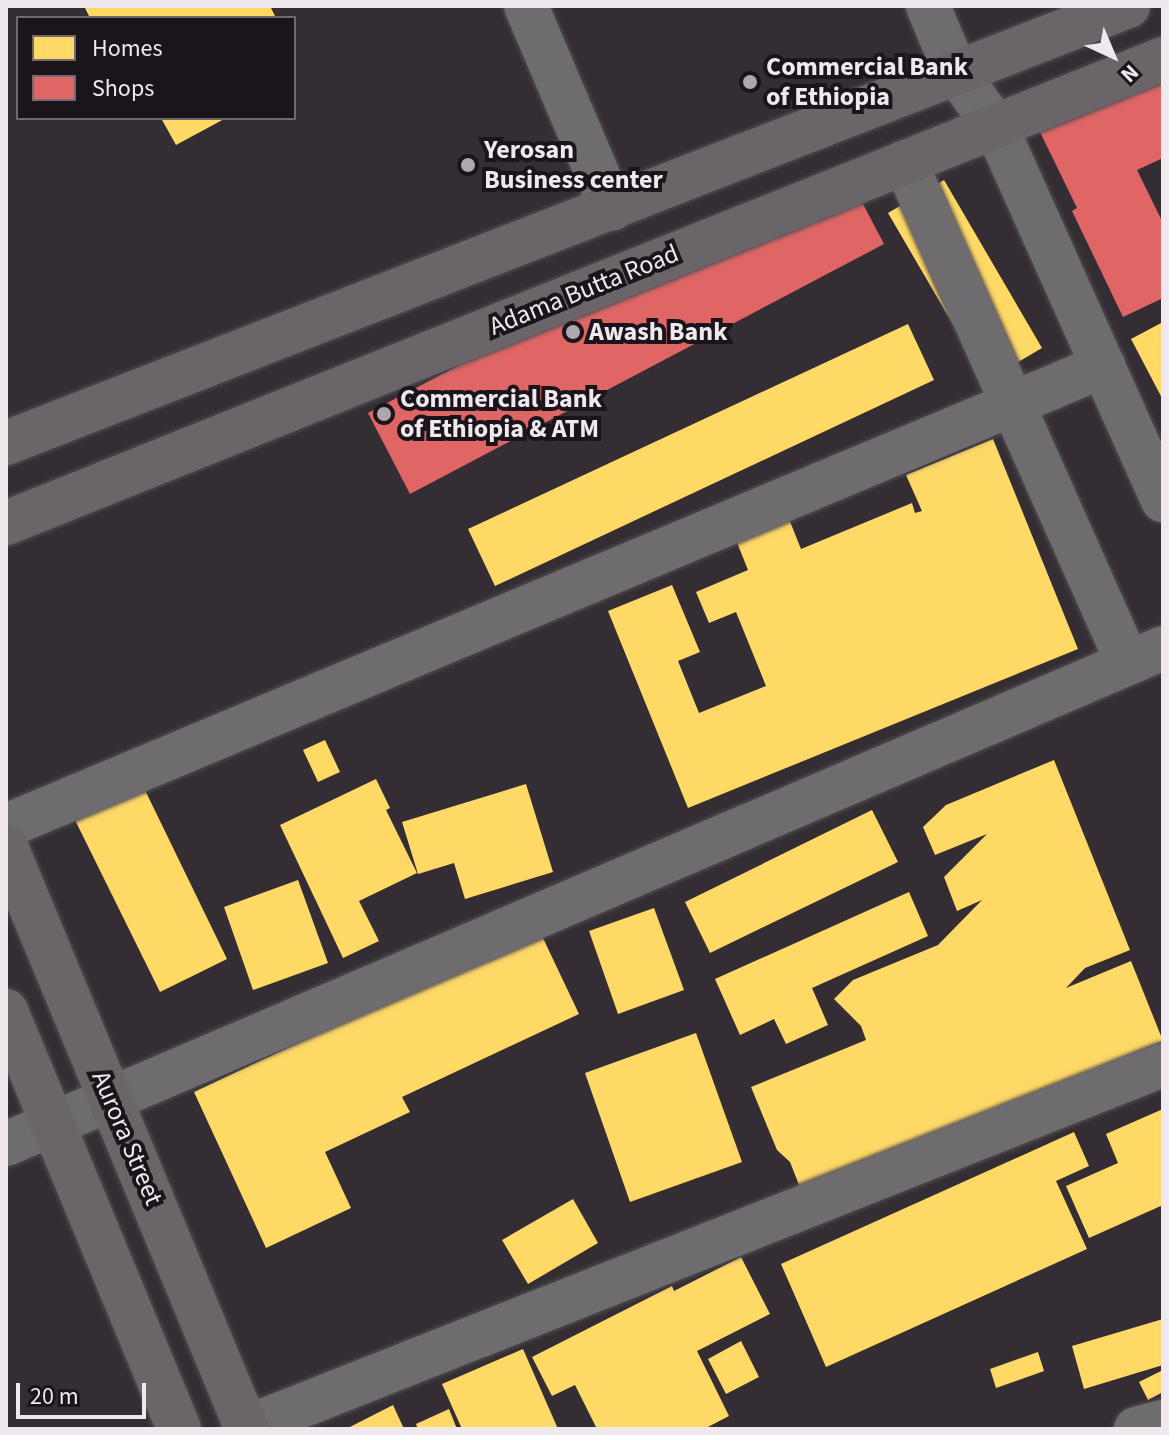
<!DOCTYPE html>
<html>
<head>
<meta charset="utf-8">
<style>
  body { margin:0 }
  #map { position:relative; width:1169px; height:1435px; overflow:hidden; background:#342e34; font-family:"Source Sans 3",sans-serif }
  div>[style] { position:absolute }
  .homes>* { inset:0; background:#ffd966 }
  .shops>* { inset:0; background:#e06666 }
  .roads { filter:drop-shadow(0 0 2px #514d51) drop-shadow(0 0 2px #514d51) }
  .street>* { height:44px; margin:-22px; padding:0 22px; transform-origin:22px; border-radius:22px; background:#6f6c6f }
  .secondary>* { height:44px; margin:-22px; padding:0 22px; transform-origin:22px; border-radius:22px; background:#696569 }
  .dots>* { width:22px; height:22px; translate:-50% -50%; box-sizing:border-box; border:4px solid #1b151b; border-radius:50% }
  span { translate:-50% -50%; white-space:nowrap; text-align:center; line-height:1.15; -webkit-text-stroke:8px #1b151b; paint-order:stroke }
  .poi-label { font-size:26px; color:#f0e8ef; font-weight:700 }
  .left { translate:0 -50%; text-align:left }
  .street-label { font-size:26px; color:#f0e8ef }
  .frame { position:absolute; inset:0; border:8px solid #f0e8ef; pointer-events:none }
  .legend { position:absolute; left:16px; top:16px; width:280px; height:104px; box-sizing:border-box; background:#1b151b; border:2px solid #706970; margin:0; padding:10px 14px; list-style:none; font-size:24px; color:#f0e8ef }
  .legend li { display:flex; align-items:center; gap:16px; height:40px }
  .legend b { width:40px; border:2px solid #706970 }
  .north { position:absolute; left:1073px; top:16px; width:80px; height:80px; -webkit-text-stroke:6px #1b151b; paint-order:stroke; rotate:136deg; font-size:22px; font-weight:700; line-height:32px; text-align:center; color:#f0e8ef }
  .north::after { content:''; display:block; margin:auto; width:28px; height:36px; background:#f0e8ef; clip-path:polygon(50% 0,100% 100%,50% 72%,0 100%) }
  .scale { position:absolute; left:16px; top:1383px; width:130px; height:36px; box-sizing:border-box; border:4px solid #f0e8ef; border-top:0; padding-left:10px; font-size:24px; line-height:28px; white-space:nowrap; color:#f0e8ef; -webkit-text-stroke:6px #1b151b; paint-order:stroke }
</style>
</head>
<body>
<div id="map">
  <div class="homes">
    <i style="clip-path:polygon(84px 6px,270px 6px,276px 18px,90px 18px)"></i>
    <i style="clip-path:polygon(161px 118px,226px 118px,176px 145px)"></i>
    <i style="clip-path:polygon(944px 180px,1042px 348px,986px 381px,888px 213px)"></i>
    <i style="clip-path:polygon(1163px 322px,1163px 400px,1131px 339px)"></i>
    <i style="clip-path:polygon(908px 324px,934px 380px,495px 586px,468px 529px)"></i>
    <i style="clip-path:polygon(993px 439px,1078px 649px,688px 808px,608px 611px,672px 585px,700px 652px,678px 661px,699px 713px,766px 686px,736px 612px,709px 623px,696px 592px,748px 570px,734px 535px,787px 514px,801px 549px,912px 503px,915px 513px,922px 511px,906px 475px)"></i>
    <i style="clip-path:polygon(325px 740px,340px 772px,318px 782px,303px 750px)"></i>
    <i style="clip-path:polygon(1054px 760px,1130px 950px,1085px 968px,1066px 988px,1131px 961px,1163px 1041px,801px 1190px,790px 1162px,777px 1150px,751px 1087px,866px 1040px,861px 1026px,834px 999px,853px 980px,938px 945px,982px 900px,957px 911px,944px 877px,987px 834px,935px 855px,923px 827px,946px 805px)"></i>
    <i style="clip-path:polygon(376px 779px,390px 808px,386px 810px,417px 873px,359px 901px,379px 941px,343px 958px,280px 825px)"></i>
    <i style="clip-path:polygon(526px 784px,553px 872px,465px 899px,454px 863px,418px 874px,402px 822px)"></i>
    <i style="clip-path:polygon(143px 786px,227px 959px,160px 992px,75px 820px)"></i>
    <i style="clip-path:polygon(872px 810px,898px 862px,710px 953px,685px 902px)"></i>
    <i style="clip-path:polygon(298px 880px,328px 963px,253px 990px,224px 907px)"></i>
    <i style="clip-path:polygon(909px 892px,928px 936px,812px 988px,828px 1025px,786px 1044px,774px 1019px,740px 1035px,715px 979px)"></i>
    <i style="clip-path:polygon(654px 908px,684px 990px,618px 1014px,589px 931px)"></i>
    <i style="clip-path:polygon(533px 917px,579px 1014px,402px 1097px,410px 1112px,325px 1152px,351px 1208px,266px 1248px,194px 1092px,366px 1011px)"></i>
    <i style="clip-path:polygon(696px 1033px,742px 1162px,630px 1202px,585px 1073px)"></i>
    <i style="clip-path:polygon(1163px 1109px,1163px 1205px,1089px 1238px,1066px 1186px,1118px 1163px,1106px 1134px)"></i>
    <i style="clip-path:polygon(1074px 1132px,1089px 1166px,1056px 1181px,1087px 1249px,826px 1367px,781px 1264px)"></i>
    <i style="clip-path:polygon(573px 1199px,598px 1243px,528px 1284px,502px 1240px)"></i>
    <i style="clip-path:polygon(741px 1257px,770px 1314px,697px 1351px,729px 1416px,704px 1429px,597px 1429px,575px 1385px,552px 1396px,532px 1357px,672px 1286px,674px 1291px)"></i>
    <i style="clip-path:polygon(1163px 1319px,1163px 1365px,1084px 1389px,1072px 1346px)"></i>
    <i style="clip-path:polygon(741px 1341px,759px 1377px,726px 1394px,708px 1359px)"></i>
    <i style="clip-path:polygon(523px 1349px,558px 1429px,462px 1429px,442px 1384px)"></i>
    <i style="clip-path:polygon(1038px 1352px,1044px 1371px,996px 1388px,990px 1369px)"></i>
    <i style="clip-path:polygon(1163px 1370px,1163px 1392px,1148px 1400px,1139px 1382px)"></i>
    <i style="clip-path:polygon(393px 1405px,404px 1429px,346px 1429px)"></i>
    <i style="clip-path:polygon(449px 1409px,457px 1429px,418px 1429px,416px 1424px)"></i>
  </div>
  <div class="shops">
    <i style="clip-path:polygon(1163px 69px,1163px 158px,1137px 170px,1163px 223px,1163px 298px,1123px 317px,1072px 211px,1077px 208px,1039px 130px)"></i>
    <i style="clip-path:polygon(842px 164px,884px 244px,410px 494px,368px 413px)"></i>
  </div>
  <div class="roads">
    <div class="street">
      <i style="left:526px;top:6px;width:220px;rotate:67deg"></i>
      <i style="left:928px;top:6px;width:70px;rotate:67.4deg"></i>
      <i style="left:955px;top:71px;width:69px;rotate:53.8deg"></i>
      <i style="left:996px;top:127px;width:409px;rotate:65.9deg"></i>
      <i style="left:905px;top:162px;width:546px;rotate:66.02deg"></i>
      <i style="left:6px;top:826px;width:1190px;rotate:-22.75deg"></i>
      <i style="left:6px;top:1144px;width:1259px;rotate:-23.2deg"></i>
      <i style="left:243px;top:1429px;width:989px;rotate:-21.59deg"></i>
      <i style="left:1136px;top:1429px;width:28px;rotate:-15deg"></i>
    </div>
    <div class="secondary">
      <i style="left:6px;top:443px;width:1204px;rotate:-21.28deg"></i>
      <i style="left:6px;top:523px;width:1247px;rotate:-21.85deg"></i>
      <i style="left:6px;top:847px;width:630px;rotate:67.51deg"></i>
      <i style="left:6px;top:1011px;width:452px;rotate:67.5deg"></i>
    </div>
  </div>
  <div class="dots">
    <i style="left:750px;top:82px;background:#aea7ae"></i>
    <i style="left:468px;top:165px;background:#aea7ae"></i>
    <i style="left:573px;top:332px;background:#aea7ae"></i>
    <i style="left:384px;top:414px;background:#aea7ae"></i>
  </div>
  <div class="poi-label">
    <span class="left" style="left:766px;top:82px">Commercial Bank<br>of Ethiopia</span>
    <span class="left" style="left:484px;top:165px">Yerosan<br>Business center</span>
    <span class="left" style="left:589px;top:332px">Awash Bank</span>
    <span class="left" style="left:400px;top:414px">Commercial Bank<br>of Ethiopia &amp; ATM</span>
  </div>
  <div class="street-label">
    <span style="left:584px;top:290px;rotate:-22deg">Adama Butta Road</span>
    <span style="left:127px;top:1138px;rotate:67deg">Aurora Street</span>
  </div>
  <div class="frame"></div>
  <ul class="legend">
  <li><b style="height:22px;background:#ffd966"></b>Homes</li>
  <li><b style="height:22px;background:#e06666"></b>Shops</li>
  </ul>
  <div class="north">N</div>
  <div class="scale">20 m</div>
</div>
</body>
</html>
